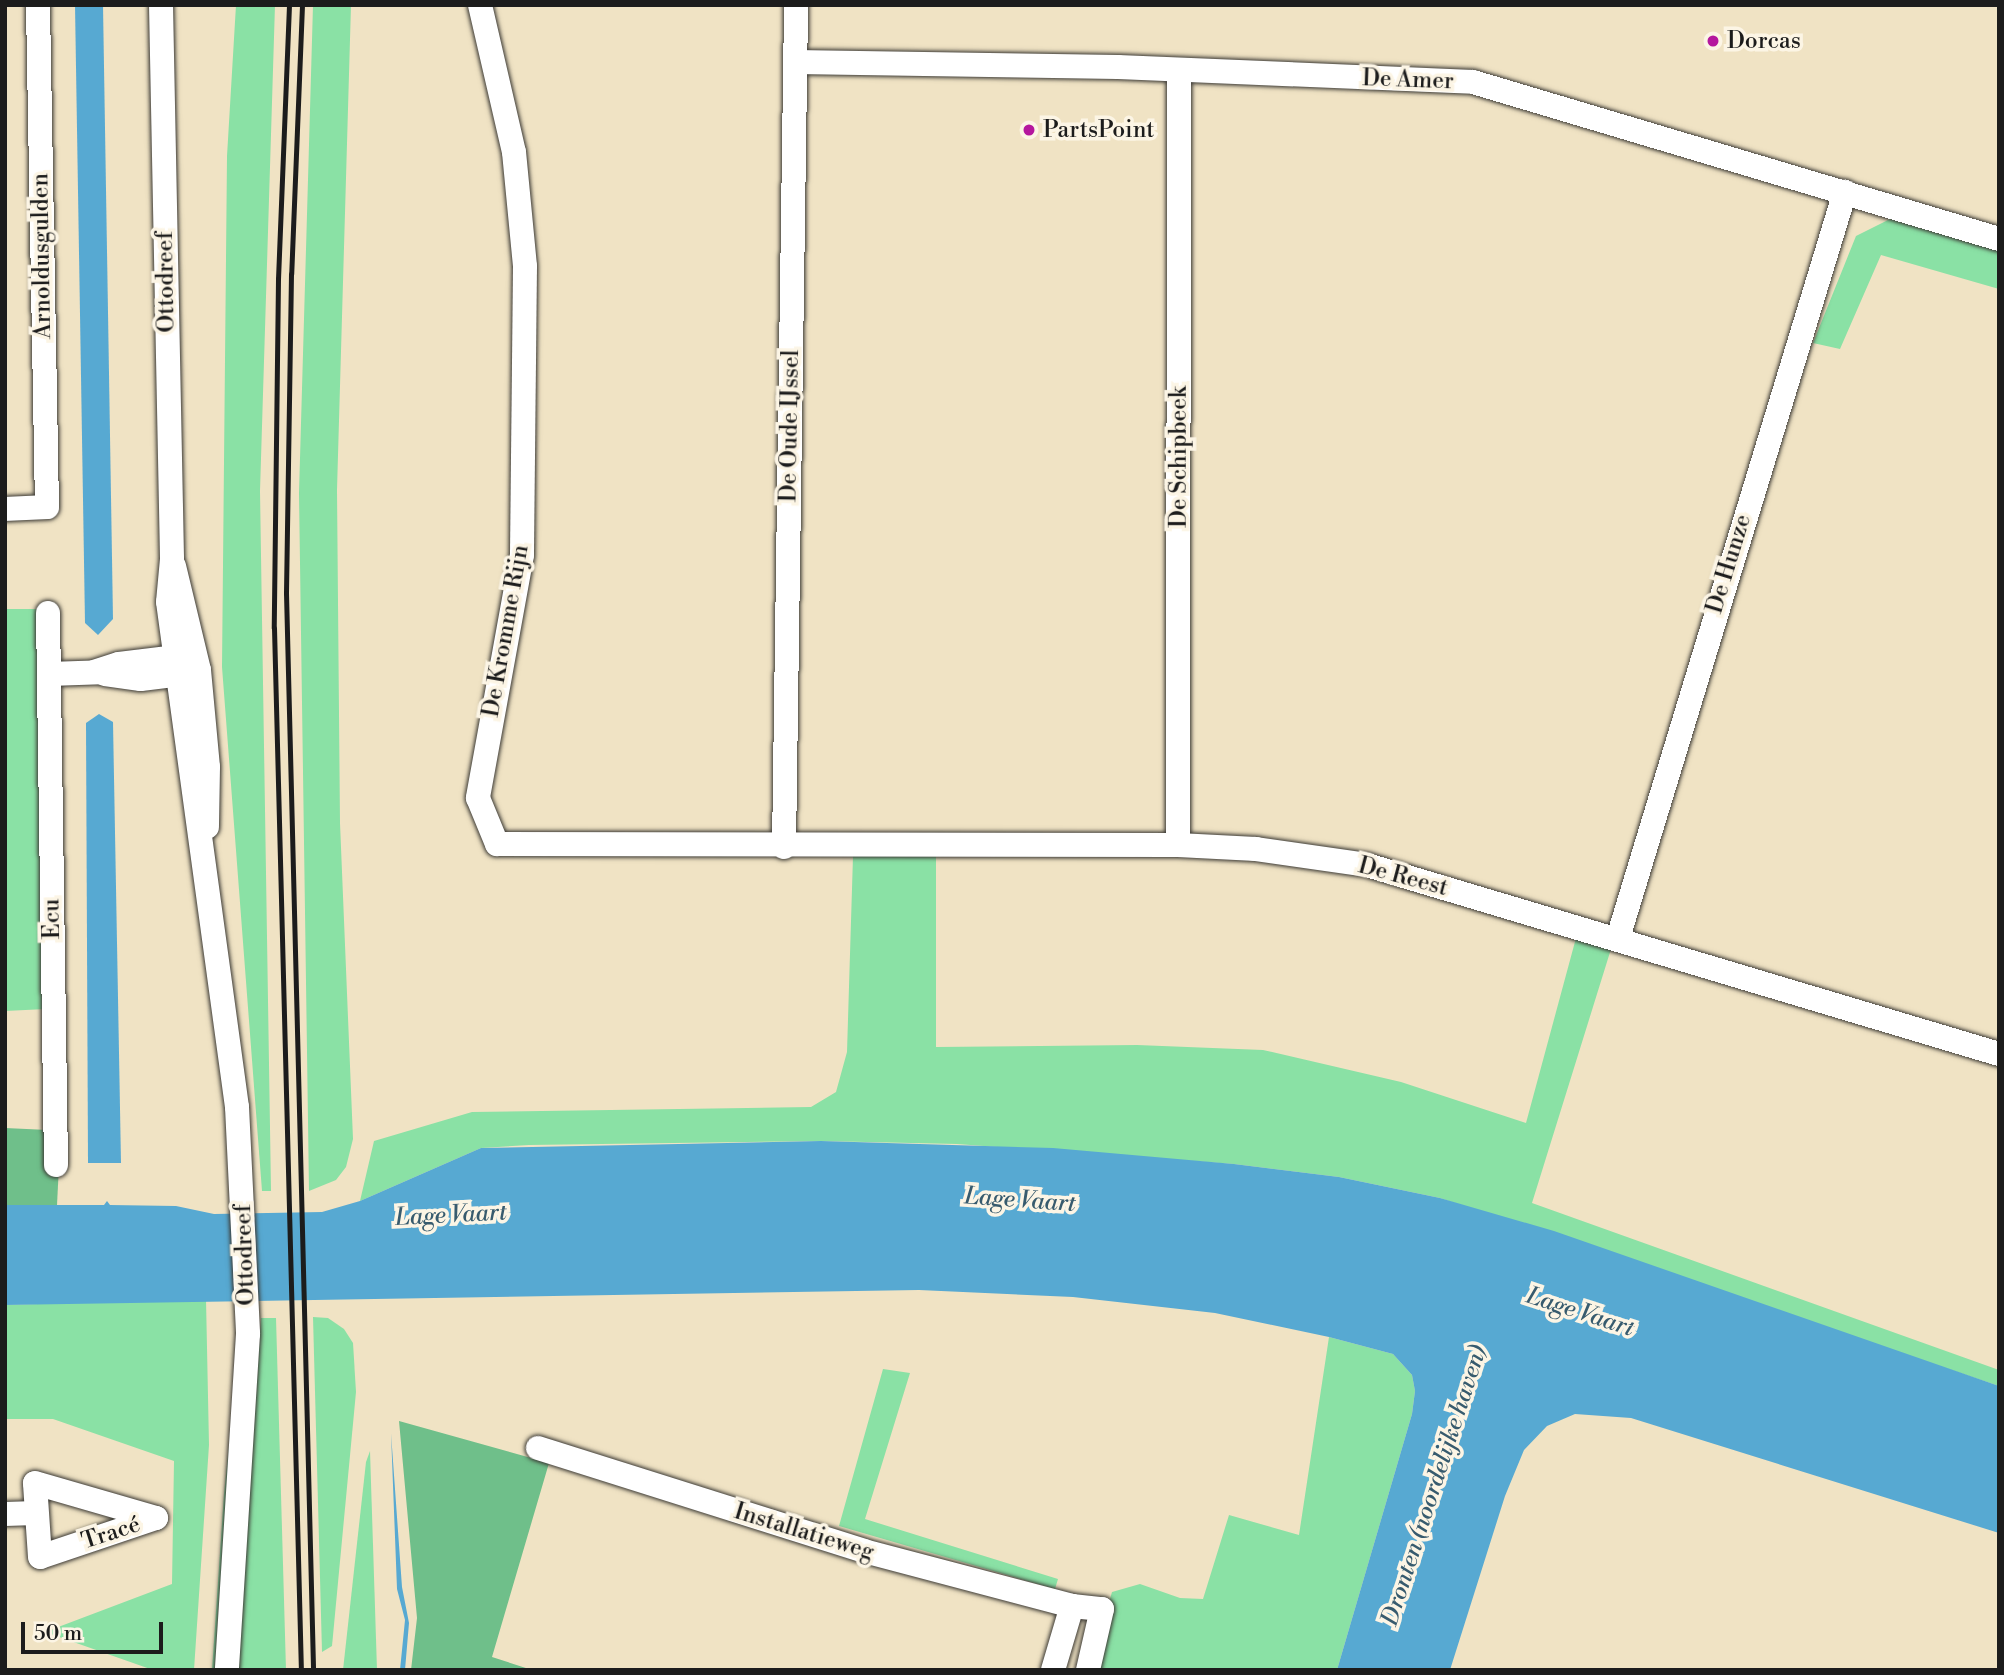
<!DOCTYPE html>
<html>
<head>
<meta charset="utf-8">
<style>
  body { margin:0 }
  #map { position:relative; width:2004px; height:1675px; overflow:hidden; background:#f0e3c4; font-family:"Libre Bodoni",serif }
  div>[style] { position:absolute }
  .green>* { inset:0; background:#8ae1a5 }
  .forest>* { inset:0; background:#6fbf8a }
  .water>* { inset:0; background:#57a9d2 }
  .roads { filter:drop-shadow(0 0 2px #3c3a35) drop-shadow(0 0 2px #3c3a35) }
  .minor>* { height:24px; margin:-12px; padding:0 12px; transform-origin:12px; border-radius:12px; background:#fff }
  .rail>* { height:5px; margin:-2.5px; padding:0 2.5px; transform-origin:2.5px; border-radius:2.5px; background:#1c1c1c }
  .dots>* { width:19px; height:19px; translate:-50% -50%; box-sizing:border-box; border:4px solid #fcf5e5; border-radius:50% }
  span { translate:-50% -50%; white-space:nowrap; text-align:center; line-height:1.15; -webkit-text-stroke:7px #fcf5e5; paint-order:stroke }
  .poi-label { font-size:23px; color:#1c1c1c }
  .left { translate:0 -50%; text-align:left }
  .street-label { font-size:23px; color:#1c1c1c }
  .water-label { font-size:24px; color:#375b6e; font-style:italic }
  .frame { position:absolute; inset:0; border:7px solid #1c1c1c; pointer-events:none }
  .scale { position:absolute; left:21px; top:1622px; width:142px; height:32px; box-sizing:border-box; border:4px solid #1c1c1c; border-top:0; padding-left:9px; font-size:21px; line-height:24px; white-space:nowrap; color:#1c1c1c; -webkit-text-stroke:5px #fcf5e5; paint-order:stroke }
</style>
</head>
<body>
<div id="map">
  <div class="green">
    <i style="clip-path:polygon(236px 5px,275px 5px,260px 491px,271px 1191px,262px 1191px,222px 667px,227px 156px)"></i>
    <i style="clip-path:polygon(313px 5px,351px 5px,337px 490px,340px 823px,353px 1139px,346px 1167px,336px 1180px,309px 1191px,299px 493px)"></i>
    <i style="clip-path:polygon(1890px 219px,1999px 251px,1999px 289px,1881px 255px,1840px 349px,1813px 343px,1856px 236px)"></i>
    <i style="clip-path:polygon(5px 609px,40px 609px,46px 1009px,5px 1011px)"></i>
    <i style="clip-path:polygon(936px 855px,936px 1047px,1137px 1045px,1263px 1050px,1401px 1082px,1526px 1123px,1576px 938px,1611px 949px,1532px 1203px,1999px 1370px,1999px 1386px,1440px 1198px,1339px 1177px,1234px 1164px,957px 1144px,821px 1141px,529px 1145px,481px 1148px,360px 1201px,374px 1141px,472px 1112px,811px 1107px,836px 1092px,847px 1052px,853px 856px)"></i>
    <i style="clip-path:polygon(206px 1299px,209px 1445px,194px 1670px,153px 1670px,45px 1632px,172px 1584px,174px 1461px,53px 1419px,5px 1419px,5px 1305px)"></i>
    <i style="clip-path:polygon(313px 1317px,328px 1318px,344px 1329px,353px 1343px,356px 1392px,332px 1646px,322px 1652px)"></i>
    <i style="clip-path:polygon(261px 1318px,276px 1318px,286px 1670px,238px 1670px)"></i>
    <i style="clip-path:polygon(1329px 1337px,1393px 1354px,1412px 1375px,1415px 1391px,1412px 1414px,1337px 1670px,1089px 1670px,1112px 1592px,1140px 1584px,1180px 1598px,1203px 1599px,1229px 1515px,1299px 1535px)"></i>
    <i style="clip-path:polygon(883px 1369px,910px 1373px,865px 1519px,1058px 1579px,1055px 1589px,839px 1526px)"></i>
    <i style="clip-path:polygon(235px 1387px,218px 1670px,212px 1670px,224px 1494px)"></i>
    <i style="clip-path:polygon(370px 1451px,377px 1670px,343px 1670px,366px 1462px)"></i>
  </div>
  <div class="forest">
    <i style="clip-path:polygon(5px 1128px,48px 1130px,59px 1165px,57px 1205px,5px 1205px)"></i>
    <i style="clip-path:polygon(399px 1421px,549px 1463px,492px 1657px,532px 1670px,411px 1670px,417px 1618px)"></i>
  </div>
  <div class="water">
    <i style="clip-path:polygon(75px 5px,103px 5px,113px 619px,98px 635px,85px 623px)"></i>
    <i style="clip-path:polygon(99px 714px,113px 722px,121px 1163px,88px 1163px,86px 723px)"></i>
    <i style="clip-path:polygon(821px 1141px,1053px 1148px,1234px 1164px,1339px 1177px,1440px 1198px,1554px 1231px,1999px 1386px,1999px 1533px,1631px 1418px,1575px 1414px,1547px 1426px,1524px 1450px,1505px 1496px,1450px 1670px,1337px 1670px,1412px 1414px,1415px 1391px,1412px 1375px,1393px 1354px,1329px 1337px,1215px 1313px,1073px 1297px,919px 1290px,5px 1305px,5px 1205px,104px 1205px,107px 1201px,110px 1205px,176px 1206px,214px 1214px,322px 1212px,360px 1201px,481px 1148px)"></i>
    <i style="clip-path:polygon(391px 1433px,402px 1587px,409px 1623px,405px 1670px,400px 1670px,405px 1620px,397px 1589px)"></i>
  </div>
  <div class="roads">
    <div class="minor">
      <i style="left:161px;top:5px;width:554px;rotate:88.86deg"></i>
      <i style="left:172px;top:559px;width:43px;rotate:95.3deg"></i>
      <i style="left:168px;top:602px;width:510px;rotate:82.22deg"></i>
      <i style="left:237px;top:1107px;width:227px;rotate:87.2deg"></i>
      <i style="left:248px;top:1334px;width:337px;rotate:93.6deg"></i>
      <i style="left:480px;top:5px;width:151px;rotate:77deg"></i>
      <i style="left:514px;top:152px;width:115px;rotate:84.5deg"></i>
      <i style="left:525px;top:266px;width:289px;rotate:90.6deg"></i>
      <i style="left:522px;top:555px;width:247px;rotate:100.3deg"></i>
      <i style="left:478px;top:798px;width:50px;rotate:67.6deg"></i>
      <i style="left:497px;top:844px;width:681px;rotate:0.08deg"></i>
      <i style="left:1178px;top:845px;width:78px;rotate:2.9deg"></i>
      <i style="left:1256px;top:849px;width:112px;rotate:8.2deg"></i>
      <i style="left:1367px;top:865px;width:660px;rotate:16.65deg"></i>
      <i style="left:795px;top:62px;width:323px;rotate:0.9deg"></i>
      <i style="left:1118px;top:67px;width:355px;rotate:2.4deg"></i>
      <i style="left:1473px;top:82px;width:549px;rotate:16.62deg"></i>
      <i style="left:5px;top:509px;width:42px;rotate:-2.7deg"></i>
      <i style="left:47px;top:507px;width:502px;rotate:-91.03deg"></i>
      <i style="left:174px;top:566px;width:107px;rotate:76.5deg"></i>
      <i style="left:199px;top:670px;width:97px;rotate:84.7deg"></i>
      <i style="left:208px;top:767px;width:60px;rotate:91deg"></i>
      <i style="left:48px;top:613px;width:552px;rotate:89.17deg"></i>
      <i style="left:94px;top:672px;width:26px;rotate:-18deg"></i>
      <i style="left:119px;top:664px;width:56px;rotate:-7.1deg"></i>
      <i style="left:175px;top:657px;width:15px;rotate:28deg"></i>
      <i style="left:49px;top:674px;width:59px;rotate:-1.9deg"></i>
      <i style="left:105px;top:674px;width:36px;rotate:8deg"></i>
      <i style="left:141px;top:679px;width:49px;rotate:-7deg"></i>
      <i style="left:1178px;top:845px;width:775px;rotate:-89.93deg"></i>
      <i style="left:784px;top:847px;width:842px;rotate:-89.18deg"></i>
      <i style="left:1618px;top:938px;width:780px;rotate:-73.08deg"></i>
      <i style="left:538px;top:1448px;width:342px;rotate:17.5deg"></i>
      <i style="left:864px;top:1551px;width:215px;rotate:14.8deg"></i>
      <i style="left:1072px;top:1606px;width:30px;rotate:6deg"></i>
      <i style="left:1102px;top:1609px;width:63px;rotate:102.9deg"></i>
      <i style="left:35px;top:1483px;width:126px;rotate:16.1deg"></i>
      <i style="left:156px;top:1518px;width:122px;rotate:161.4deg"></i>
      <i style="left:40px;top:1557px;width:74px;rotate:-93.9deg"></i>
      <i style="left:5px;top:1514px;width:31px;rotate:-2deg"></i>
      <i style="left:1053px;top:1670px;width:67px;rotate:-73.5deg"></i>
    </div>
  </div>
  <div class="rail">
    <i style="left:289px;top:5px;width:274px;rotate:92.3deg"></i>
    <i style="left:278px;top:279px;width:349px;rotate:90.7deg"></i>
    <i style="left:274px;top:628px;width:1042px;rotate:88.52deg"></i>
    <i style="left:302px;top:5px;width:269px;rotate:92.3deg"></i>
    <i style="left:291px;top:274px;width:319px;rotate:90.9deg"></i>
    <i style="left:286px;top:593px;width:1077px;rotate:88.56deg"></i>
  </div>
  <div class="dots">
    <i style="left:1713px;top:41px;background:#b5179e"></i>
    <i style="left:1029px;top:130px;background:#b5179e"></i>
  </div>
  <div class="poi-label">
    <span class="left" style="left:1727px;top:41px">Dorcas</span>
    <span class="left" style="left:1043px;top:130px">PartsPoint</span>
  </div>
  <div class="street-label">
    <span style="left:1408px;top:80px;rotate:2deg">De Amer</span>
    <span style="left:42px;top:256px;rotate:-91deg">Arnoldusgulden</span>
    <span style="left:166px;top:282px;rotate:-91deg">Ottodreef</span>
    <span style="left:790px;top:426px;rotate:-89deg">De Oude IJssel</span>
    <span style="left:1179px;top:457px;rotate:-90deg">De Schipbeek</span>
    <span style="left:1729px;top:564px;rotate:-73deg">De Hunze</span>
    <span style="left:506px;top:631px;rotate:-80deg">De Kromme Rijn</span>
    <span style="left:1403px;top:877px;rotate:15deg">De Reest</span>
    <span style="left:52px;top:919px;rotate:-91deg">Ecu</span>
    <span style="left:245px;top:1255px;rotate:-92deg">Ottodreef</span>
    <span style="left:804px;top:1532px;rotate:17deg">Installatieweg</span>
    <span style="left:111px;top:1533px;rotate:-18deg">Tracé</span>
  </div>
  <div class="water-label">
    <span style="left:1020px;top:1201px;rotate:4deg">Lage Vaart</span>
    <span style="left:451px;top:1216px;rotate:-3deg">Lage Vaart</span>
    <span style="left:1580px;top:1313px;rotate:18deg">Lage Vaart</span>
    <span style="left:1435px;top:1486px;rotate:-72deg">Dronten (noordelijke haven)</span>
  </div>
  <div class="frame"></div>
  <div class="scale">50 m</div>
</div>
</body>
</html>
